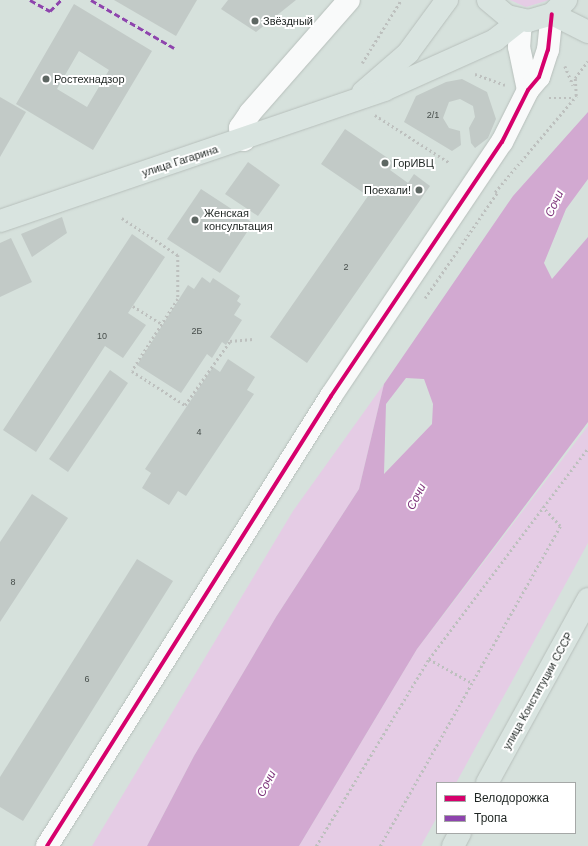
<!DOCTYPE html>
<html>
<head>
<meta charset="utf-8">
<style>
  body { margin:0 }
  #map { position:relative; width:588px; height:846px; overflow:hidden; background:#d6e1dc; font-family:Arial,sans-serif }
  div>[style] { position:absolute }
  .green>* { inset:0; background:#e5cce5 }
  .water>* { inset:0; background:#d2a9d1 }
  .building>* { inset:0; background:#c2cac7 }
  .path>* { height:2.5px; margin-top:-1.25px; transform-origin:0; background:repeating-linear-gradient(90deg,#bdc0be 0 2px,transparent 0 5px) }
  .roads { filter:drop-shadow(0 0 1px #b7bfbb) drop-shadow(0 0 1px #b7bfbb) }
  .minor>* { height:22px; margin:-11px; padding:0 11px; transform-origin:11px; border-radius:11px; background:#f9fafa }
  .major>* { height:22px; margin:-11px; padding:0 11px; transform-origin:11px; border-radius:11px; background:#d9e4e0 }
  .quiet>* { height:3px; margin-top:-1.5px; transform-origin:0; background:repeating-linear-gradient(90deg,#8e44ad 0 6px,transparent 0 9px) }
  .cycleway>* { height:4px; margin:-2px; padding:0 2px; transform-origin:2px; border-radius:2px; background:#d6006c }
  .dots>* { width:11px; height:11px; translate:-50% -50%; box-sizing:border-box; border:2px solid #fff; border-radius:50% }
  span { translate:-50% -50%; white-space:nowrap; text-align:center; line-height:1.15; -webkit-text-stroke:4px #fff; paint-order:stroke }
  .number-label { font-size:9px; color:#474e4b }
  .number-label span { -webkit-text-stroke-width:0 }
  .poi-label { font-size:11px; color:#1e2522 }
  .left { translate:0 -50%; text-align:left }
  .right { translate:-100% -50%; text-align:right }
  .street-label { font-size:11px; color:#1e2522 }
  .water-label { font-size:12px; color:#7d337a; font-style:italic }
  .legend { position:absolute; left:436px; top:782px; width:140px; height:52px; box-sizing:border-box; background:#fff; border:1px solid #a5a8a7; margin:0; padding:5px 7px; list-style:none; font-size:12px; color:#1e2522 }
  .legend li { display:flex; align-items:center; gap:8px; height:20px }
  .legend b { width:20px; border:1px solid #a5a8a7 }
</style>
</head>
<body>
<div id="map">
  <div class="green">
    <i style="clip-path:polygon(510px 0,549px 0,526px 7px)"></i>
    <i style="clip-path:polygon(384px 384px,359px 489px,276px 617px,194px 756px,147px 846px,92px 846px,293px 511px)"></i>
    <i style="clip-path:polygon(588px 426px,588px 543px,456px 783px,437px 783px,437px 817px,421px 846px,299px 846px,417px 649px)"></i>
  </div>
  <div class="water">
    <i style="clip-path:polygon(evenodd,588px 112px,588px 179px,566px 209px,544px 263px,552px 279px,588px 237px,588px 422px,417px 649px,299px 846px,147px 846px,194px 756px,276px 617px,359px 489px,384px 384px,513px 196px,588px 112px,406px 378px,424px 379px,433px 404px,432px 424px,384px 474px,386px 404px,406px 378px)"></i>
  </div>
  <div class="building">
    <i style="clip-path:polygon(114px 0,197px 0,176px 36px)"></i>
    <i style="clip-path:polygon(228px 0,296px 0,256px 32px,221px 9px)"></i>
    <i style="clip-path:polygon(evenodd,74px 4px,152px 51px,93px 150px,16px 104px,74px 4px,79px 51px,109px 70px,87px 107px,57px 89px,79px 51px)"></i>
    <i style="clip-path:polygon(462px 79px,487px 92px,496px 119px,488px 138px,475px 148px,471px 143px,469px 128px,475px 117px,473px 106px,460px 99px,449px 102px,443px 118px,449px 128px,460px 131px,461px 145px,452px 151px,404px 122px,416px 96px,446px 82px)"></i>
    <i style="clip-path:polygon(0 97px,26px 112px,0 157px)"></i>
    <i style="clip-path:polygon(345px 129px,395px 163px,390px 170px,408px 183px,414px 174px,430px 186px,307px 363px,270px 337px,368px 196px,321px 164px)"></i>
    <i style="clip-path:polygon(248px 162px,280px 185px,258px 216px,225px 194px)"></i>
    <i style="clip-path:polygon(201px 189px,253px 223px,220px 273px,167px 239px)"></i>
    <i style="clip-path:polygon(62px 217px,67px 233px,32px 257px,21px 234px)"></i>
    <i style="clip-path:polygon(132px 234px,165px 257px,128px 313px,146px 325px,123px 358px,105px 346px,36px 452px,3px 430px)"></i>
    <i style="clip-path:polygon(11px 238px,32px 282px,0 297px,0 243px)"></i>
    <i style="clip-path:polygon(202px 277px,210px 283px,213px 278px,240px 296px,237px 301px,241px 304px,234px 315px,242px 320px,226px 345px,222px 342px,212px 358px,207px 354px,181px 393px,137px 365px,188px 285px,194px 289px)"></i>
    <i style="clip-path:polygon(228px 359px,255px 377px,247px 390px,254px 394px,186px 496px,178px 491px,169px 505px,142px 488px,151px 473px,145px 469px,213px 367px,220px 372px)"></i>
    <i style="clip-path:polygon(110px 370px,128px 383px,68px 472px,49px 459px)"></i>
    <i style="clip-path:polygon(32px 494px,68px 518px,0 622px,0 542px)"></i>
    <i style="clip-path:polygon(137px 559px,173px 581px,23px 821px,0 807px,0 777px)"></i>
  </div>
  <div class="path">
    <i style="left:362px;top:63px;width:74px;rotate:-58.2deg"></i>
    <i style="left:565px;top:66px;width:21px;rotate:67deg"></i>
    <i style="left:475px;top:74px;width:32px;rotate:20deg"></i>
    <i style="left:549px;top:98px;width:25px"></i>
    <i style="left:375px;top:115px;width:89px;rotate:32.6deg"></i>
    <i style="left:495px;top:192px;width:126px;rotate:-49.8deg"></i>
    <i style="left:576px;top:96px;width:18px;rotate:-93deg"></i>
    <i style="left:575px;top:78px;width:21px;rotate:-53deg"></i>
    <i style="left:122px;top:218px;width:67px;rotate:33.5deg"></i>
    <i style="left:178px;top:255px;width:44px;rotate:90deg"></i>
    <i style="left:178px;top:299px;width:85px;rotate:122.6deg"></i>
    <i style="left:132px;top:371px;width:63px;rotate:32.7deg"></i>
    <i style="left:185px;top:405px;width:78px;rotate:-54.9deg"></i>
    <i style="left:230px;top:341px;width:23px;rotate:-5deg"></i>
    <i style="left:425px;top:298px;width:127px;rotate:-55.6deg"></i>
    <i style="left:133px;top:306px;width:34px;rotate:32deg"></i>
    <i style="left:429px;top:659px;width:49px;rotate:29.2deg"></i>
    <i style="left:316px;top:846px;width:218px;rotate:-58.9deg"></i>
    <i style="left:429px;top:659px;width:264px;rotate:-53deg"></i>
    <i style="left:380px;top:846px;width:367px;rotate:-60.6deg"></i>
    <i style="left:560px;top:526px;width:26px;rotate:-133deg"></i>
  </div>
  <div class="roads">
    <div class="minor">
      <i style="left:521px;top:20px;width:27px;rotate:94deg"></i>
      <i style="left:519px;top:47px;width:44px;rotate:78.2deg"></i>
      <i style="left:244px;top:140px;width:13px;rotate:-108deg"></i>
      <i style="left:240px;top:128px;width:18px;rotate:-56deg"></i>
      <i style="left:250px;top:113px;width:150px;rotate:-48.8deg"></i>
      <i style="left:47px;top:846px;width:532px;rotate:-57.74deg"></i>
      <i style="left:331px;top:396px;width:306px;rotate:-56.1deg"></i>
      <i style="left:502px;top:142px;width:58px;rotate:-63.4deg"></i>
      <i style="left:528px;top:90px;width:17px;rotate:-50deg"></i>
      <i style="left:539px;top:77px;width:28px;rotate:-72deg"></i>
      <i style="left:548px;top:50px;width:36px;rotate:-84deg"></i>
    </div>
    <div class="major">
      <i style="left:488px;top:0;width:25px;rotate:40deg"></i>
      <i style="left:507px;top:16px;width:22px;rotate:13deg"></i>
      <i style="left:528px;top:21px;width:25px;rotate:-16deg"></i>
      <i style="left:552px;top:14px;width:20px;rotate:-45deg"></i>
      <i style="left:552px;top:14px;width:40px;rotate:26.6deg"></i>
      <i style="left:363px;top:92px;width:60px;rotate:-40.9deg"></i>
      <i style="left:408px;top:53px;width:66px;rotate:-53.7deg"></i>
      <i style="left:0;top:221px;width:406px;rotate:-18.8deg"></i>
      <i style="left:384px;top:90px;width:122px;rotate:-24.2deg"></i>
      <i style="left:495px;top:40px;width:33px;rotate:-38deg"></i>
      <i style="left:487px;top:783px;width:210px;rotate:-61.2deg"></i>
      <i style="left:453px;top:846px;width:15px;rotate:-62deg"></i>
    </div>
  </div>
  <div class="quiet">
    <i style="left:30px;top:0;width:23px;rotate:29deg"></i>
    <i style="left:50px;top:11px;width:16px;rotate:-45deg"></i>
    <i style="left:91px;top:0;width:96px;rotate:30deg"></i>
  </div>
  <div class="cycleway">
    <i style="left:47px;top:846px;width:532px;rotate:-57.74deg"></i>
    <i style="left:331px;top:396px;width:306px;rotate:-56.1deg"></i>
    <i style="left:502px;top:142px;width:58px;rotate:-63.4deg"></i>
    <i style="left:528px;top:90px;width:17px;rotate:-50deg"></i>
    <i style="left:539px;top:77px;width:28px;rotate:-72deg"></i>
    <i style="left:548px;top:50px;width:36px;rotate:-84deg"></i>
  </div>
  <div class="dots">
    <i style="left:255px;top:21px;background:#5e6763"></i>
    <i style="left:46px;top:79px;background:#5e6763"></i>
    <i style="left:385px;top:163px;background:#5e6763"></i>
    <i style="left:419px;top:190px;background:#5e6763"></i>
    <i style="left:195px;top:220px;background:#5e6763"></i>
  </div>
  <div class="number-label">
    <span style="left:433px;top:115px">2/1</span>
    <span style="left:346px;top:267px">2</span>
    <span style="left:197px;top:331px">2Б</span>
    <span style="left:102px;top:336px">10</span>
    <span style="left:199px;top:432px">4</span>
    <span style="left:13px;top:582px">8</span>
    <span style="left:87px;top:679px">6</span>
  </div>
  <div class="poi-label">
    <span class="left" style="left:263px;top:21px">Звёздный</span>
    <span class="left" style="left:54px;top:79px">Ростехнадзор</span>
    <span class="left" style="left:393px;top:163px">ГорИВЦ</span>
    <span class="right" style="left:411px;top:190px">Поехали!</span>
    <span class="left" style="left:204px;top:220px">Женская<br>консультация</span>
  </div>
  <div class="street-label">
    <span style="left:180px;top:161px;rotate:-18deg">улица Гагарина</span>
    <span style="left:538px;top:691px;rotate:-61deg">улица Конституции СССР</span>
  </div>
  <div class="water-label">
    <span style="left:555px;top:204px;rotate:-65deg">Сочи</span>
    <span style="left:417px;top:497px;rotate:-63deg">Сочи</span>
    <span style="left:267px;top:784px;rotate:-63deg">Сочи</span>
  </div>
  <ul class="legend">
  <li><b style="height:5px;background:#d6006c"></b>Велодорожка</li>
  <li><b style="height:5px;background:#8e44ad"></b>Тропа</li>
  </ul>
</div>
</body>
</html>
